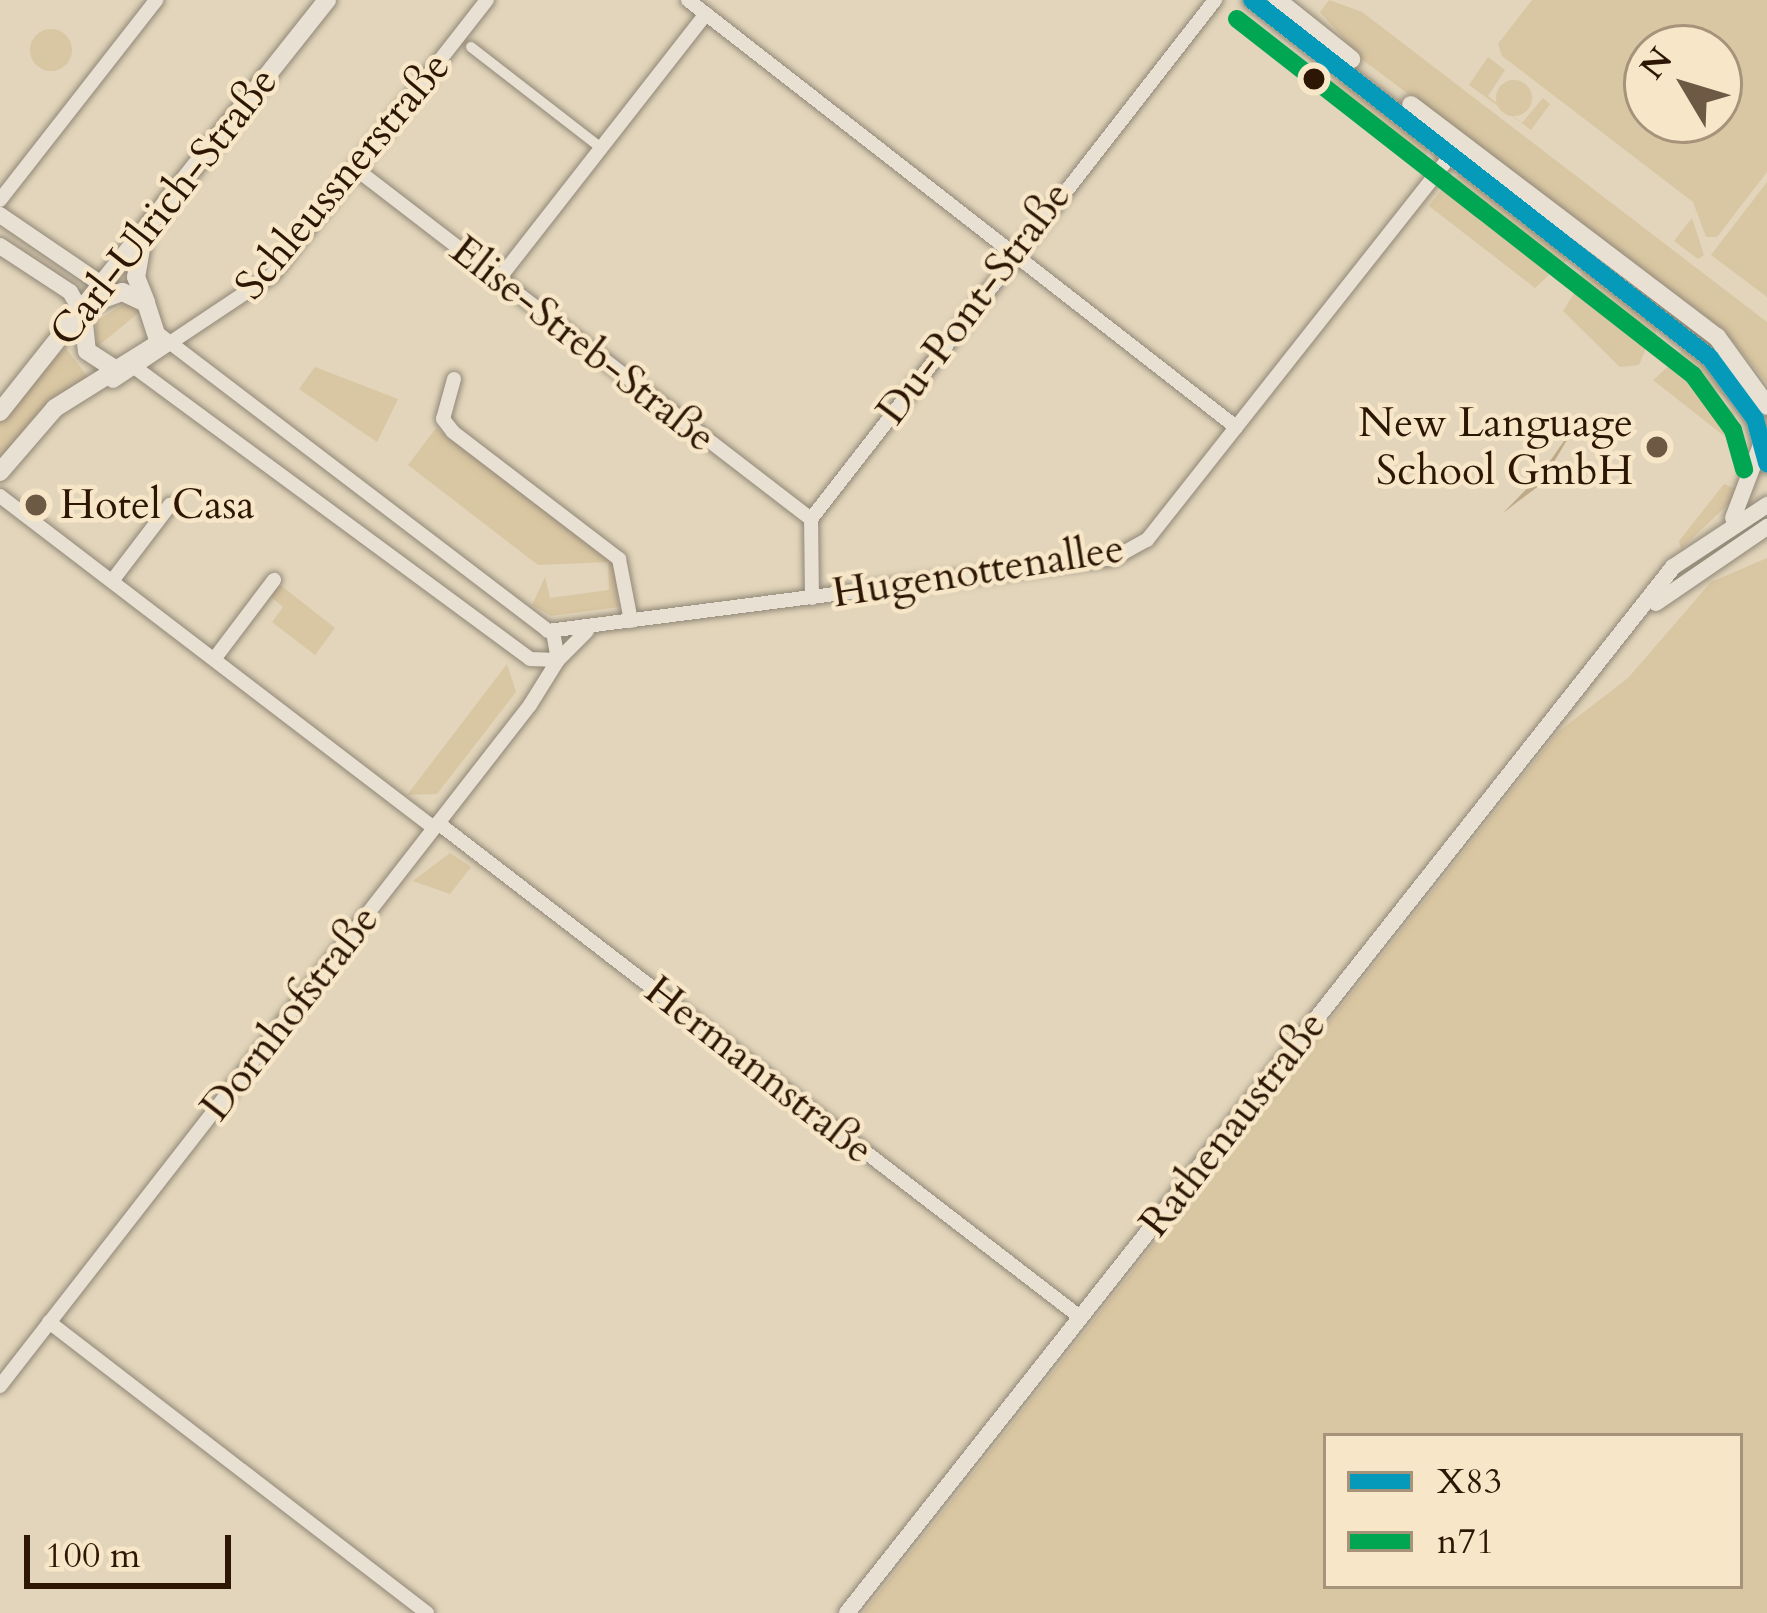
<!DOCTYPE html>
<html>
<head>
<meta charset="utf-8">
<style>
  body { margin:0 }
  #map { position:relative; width:1767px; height:1613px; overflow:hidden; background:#e2d5bb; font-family:Cardo,serif }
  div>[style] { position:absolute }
  .green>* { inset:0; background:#d9c6a2 }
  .round { border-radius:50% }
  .water>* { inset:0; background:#bfaa88 }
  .roads { filter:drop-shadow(0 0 3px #918776) drop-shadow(0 0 3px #918776) }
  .pedestrian>* { height:10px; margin:-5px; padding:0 5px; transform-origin:5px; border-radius:5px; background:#e7e0d3 }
  .minor>* { height:14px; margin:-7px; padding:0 7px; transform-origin:7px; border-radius:7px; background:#e7e0d3 }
  .tertiary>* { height:16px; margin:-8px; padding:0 8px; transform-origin:8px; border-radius:8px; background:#e7e0d3 }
  .secondary>* { height:18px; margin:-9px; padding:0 9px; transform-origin:9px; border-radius:9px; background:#e7e0d3 }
  .bus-1>* { height:18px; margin:-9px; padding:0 9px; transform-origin:9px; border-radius:9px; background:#059aba }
  .bus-2>* { height:18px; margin:-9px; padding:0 9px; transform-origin:9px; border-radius:9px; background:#00a651 }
  .dots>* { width:33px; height:33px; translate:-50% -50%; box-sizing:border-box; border:6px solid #f7e7c8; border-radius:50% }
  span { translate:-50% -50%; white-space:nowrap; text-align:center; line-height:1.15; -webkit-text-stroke:9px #f7e7c8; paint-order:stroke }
  .street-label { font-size:42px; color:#2e1604 }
  .poi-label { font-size:42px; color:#2e1604 }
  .right { translate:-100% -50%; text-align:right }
  .left { translate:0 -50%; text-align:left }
  .legend { position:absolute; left:1323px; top:1433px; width:420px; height:156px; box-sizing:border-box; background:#f7e7c8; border:3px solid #a7937a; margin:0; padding:15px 21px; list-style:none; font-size:36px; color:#2e1604 }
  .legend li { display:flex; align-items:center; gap:24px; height:60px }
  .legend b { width:60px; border:3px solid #a7937a }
  .north { position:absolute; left:1623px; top:24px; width:120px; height:120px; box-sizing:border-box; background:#f7e7c8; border:3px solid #a7937a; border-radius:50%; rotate:308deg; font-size:33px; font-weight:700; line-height:48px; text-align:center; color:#2e1604 }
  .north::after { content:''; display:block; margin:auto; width:42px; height:54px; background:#6d5944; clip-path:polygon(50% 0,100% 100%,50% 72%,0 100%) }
  .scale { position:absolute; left:24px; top:1535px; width:207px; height:54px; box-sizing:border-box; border:6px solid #2e1604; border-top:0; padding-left:15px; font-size:36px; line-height:42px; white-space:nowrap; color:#2e1604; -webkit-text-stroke:9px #f7e7c8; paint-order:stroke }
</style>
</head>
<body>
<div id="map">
  <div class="green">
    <i style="clip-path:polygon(1329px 0,1362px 12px,1767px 322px,1767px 383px,1722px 328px,1364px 61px,1320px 12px)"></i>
    <i style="clip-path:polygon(evenodd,1532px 0,1767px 0,1767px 172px,1717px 237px,1706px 237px,1693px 202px,1502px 56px,1498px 44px,1532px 0,1647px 48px,1719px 48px,1719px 120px,1647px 120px,1647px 48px)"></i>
    <i class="round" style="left:30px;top:29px;width:42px;height:42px"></i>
    <i style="clip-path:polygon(1488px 57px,1505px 70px,1488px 96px,1522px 123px,1543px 98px,1550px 104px,1531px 130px,1469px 85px)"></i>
    <i style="clip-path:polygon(1322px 77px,1353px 87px,1427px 147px,1426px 167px)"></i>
    <i class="round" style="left:1496px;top:80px;width:36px;height:36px"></i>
    <i style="clip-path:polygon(1462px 175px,1568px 258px,1566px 262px,1554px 266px,1444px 180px)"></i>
    <i style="clip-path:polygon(1767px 182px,1767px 297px,1711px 255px)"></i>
    <i style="clip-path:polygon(1443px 188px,1552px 272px,1535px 288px,1429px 206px)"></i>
    <i style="clip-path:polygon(1692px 218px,1704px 255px,1698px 259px,1674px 241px)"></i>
    <i style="clip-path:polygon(1586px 269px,1657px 325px,1655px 340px,1576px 281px)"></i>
    <i style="clip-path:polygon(1576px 290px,1647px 346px,1639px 365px,1620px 367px,1563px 311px)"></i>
    <i style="clip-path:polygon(126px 303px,142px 310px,97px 347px,96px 321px)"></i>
    <i style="clip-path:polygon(65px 347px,90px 380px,0 463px,0 422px)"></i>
    <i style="clip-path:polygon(1683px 348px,1707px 364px,1735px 405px,1676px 360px)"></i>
    <i style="clip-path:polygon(1671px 364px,1734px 412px,1742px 450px,1653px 380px)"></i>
    <i style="clip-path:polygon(315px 367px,398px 399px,377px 442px,299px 389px)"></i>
    <i style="clip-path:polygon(436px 428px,613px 563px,619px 607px,551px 616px,532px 605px,545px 577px,550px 598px,609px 590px,608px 562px,538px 565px,408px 465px)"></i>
    <i style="clip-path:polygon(1724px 484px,1742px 491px,1681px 549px,1679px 541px)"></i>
    <i style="clip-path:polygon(evenodd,1767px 558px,1767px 1613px,863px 1613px,1558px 732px,1628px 678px,1711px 582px,1767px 558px,1326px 1436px,1740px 1436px,1740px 1586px,1326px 1586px,1326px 1436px)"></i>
    <i style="clip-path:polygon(279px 584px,335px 628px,315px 655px,272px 622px,283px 607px,270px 596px)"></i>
    <i style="clip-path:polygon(507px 664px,516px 692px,437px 794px,407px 795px)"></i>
    <i style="clip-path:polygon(450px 853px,471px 867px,450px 894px,413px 881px)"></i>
  </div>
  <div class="water">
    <i style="clip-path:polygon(1584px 412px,1540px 485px,1503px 513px,1541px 474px)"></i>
  </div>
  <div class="roads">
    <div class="pedestrian">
      <i style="left:471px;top:47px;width:165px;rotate:37.8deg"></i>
    </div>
    <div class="minor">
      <i style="left:688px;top:0;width:695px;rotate:37.93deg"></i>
      <i style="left:356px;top:169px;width:574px;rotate:37.57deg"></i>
      <i style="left:0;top:200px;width:254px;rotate:-52deg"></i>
      <i style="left:498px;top:280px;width:338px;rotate:-52deg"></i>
      <i style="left:160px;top:335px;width:488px;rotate:37.3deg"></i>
      <i style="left:548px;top:631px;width:571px;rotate:-7.35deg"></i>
      <i style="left:1114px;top:558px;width:38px;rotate:-29deg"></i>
      <i style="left:1147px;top:540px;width:494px;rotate:-51.7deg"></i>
      <i style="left:137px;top:369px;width:488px;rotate:36.4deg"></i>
      <i style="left:530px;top:659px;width:28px;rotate:2deg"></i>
      <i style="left:558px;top:660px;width:41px;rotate:-45deg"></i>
      <i style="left:454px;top:379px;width:41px;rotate:105.4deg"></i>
      <i style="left:443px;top:419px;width:16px;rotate:52deg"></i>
      <i style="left:453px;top:432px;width:209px;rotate:37.4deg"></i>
      <i style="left:619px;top:559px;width:63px;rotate:79deg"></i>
      <i style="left:113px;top:381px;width:191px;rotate:-33.7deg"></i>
      <i style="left:272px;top:275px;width:349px;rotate:-52deg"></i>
      <i style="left:0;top:496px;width:546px;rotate:37.42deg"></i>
      <i style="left:112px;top:581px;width:96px;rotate:-52.7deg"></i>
      <i style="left:812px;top:598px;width:79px;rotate:-90.7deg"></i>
      <i style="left:811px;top:519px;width:658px;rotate:-52.1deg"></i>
      <i style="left:215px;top:658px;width:98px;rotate:-52.9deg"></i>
      <i style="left:438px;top:823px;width:810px;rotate:37.58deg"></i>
      <i style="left:49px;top:1322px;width:477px;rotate:37.6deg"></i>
      <i style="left:0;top:1386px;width:863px;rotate:-52.11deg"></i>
      <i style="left:530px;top:705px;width:53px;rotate:-58.1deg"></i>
      <i style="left:558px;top:660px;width:28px;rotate:-100deg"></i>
    </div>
    <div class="tertiary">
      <i style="left:0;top:215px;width:133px;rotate:34.3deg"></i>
      <i style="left:0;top:246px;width:84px;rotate:33.3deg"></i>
      <i style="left:70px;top:292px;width:26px;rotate:59deg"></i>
      <i style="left:1733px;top:518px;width:81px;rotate:-69.1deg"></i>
      <i style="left:1656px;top:603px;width:135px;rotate:-34.4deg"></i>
      <i style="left:847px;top:1613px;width:1333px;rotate:-51.7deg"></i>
      <i style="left:1673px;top:567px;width:113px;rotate:-33.4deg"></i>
    </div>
    <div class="secondary">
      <i style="left:1252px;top:0;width:581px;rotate:38.01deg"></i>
      <i style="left:1710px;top:358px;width:76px;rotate:53.6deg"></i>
      <i style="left:1755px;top:419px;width:46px;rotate:74.7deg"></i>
      <i style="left:1277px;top:0;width:95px;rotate:38.6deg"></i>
      <i style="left:1411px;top:105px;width:384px;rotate:37.2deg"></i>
      <i style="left:1717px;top:337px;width:85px;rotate:54.1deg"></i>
      <i style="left:143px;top:238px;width:40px;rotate:100deg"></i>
      <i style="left:136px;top:277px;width:27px;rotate:68deg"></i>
      <i style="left:83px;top:314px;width:37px;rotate:84deg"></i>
      <i style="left:87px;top:351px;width:37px;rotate:33deg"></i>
      <i style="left:0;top:412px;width:526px;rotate:-51.56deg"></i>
      <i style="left:0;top:472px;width:84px;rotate:-49.3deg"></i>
      <i style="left:55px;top:408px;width:123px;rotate:-32deg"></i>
      <i style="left:159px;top:343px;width:42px;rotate:-108deg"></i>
      <i style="left:146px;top:303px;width:26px;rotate:-155deg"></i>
      <i style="left:122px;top:292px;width:29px;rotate:160deg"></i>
    </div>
  </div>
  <div class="bus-1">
    <i style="left:1252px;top:0;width:581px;rotate:38.01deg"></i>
    <i style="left:1710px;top:358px;width:76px;rotate:53.6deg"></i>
    <i style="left:1755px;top:419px;width:46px;rotate:74.7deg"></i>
  </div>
  <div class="bus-2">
    <i style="left:1237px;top:19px;width:579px;rotate:37.98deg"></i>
    <i style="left:1693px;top:375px;width:68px;rotate:54deg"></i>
    <i style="left:1733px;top:430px;width:41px;rotate:74.2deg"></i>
  </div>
  <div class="dots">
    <i style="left:1314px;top:79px;background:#2e1604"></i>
    <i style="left:1657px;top:447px;background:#6d5944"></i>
    <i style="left:36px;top:505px;background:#6d5944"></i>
  </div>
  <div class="street-label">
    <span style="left:343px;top:176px;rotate:-50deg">Schleussnerstraße</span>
    <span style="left:164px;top:207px;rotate:-52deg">Carl-Ulrich-Straße</span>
    <span style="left:974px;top:303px;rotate:-53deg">Du-Pont-Straße</span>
    <span style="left:583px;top:344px;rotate:38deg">Elise-Streb-Straße</span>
    <span style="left:978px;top:571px;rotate:-9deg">Hugenottenallee</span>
    <span style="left:290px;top:1013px;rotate:-52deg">Dornhofstraße</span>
    <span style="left:759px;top:1070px;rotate:38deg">Hermannstraße</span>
    <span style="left:1233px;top:1124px;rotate:-52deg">Rathenaustraße</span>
  </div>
  <div class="poi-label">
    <span class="right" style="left:1633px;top:447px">New Language<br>School GmbH</span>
    <span class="left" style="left:60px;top:505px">Hotel Casa</span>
  </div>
  <ul class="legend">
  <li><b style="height:15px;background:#059aba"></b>X83</li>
  <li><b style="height:15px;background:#00a651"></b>n71</li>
  </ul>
  <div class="north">N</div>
  <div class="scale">100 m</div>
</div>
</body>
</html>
